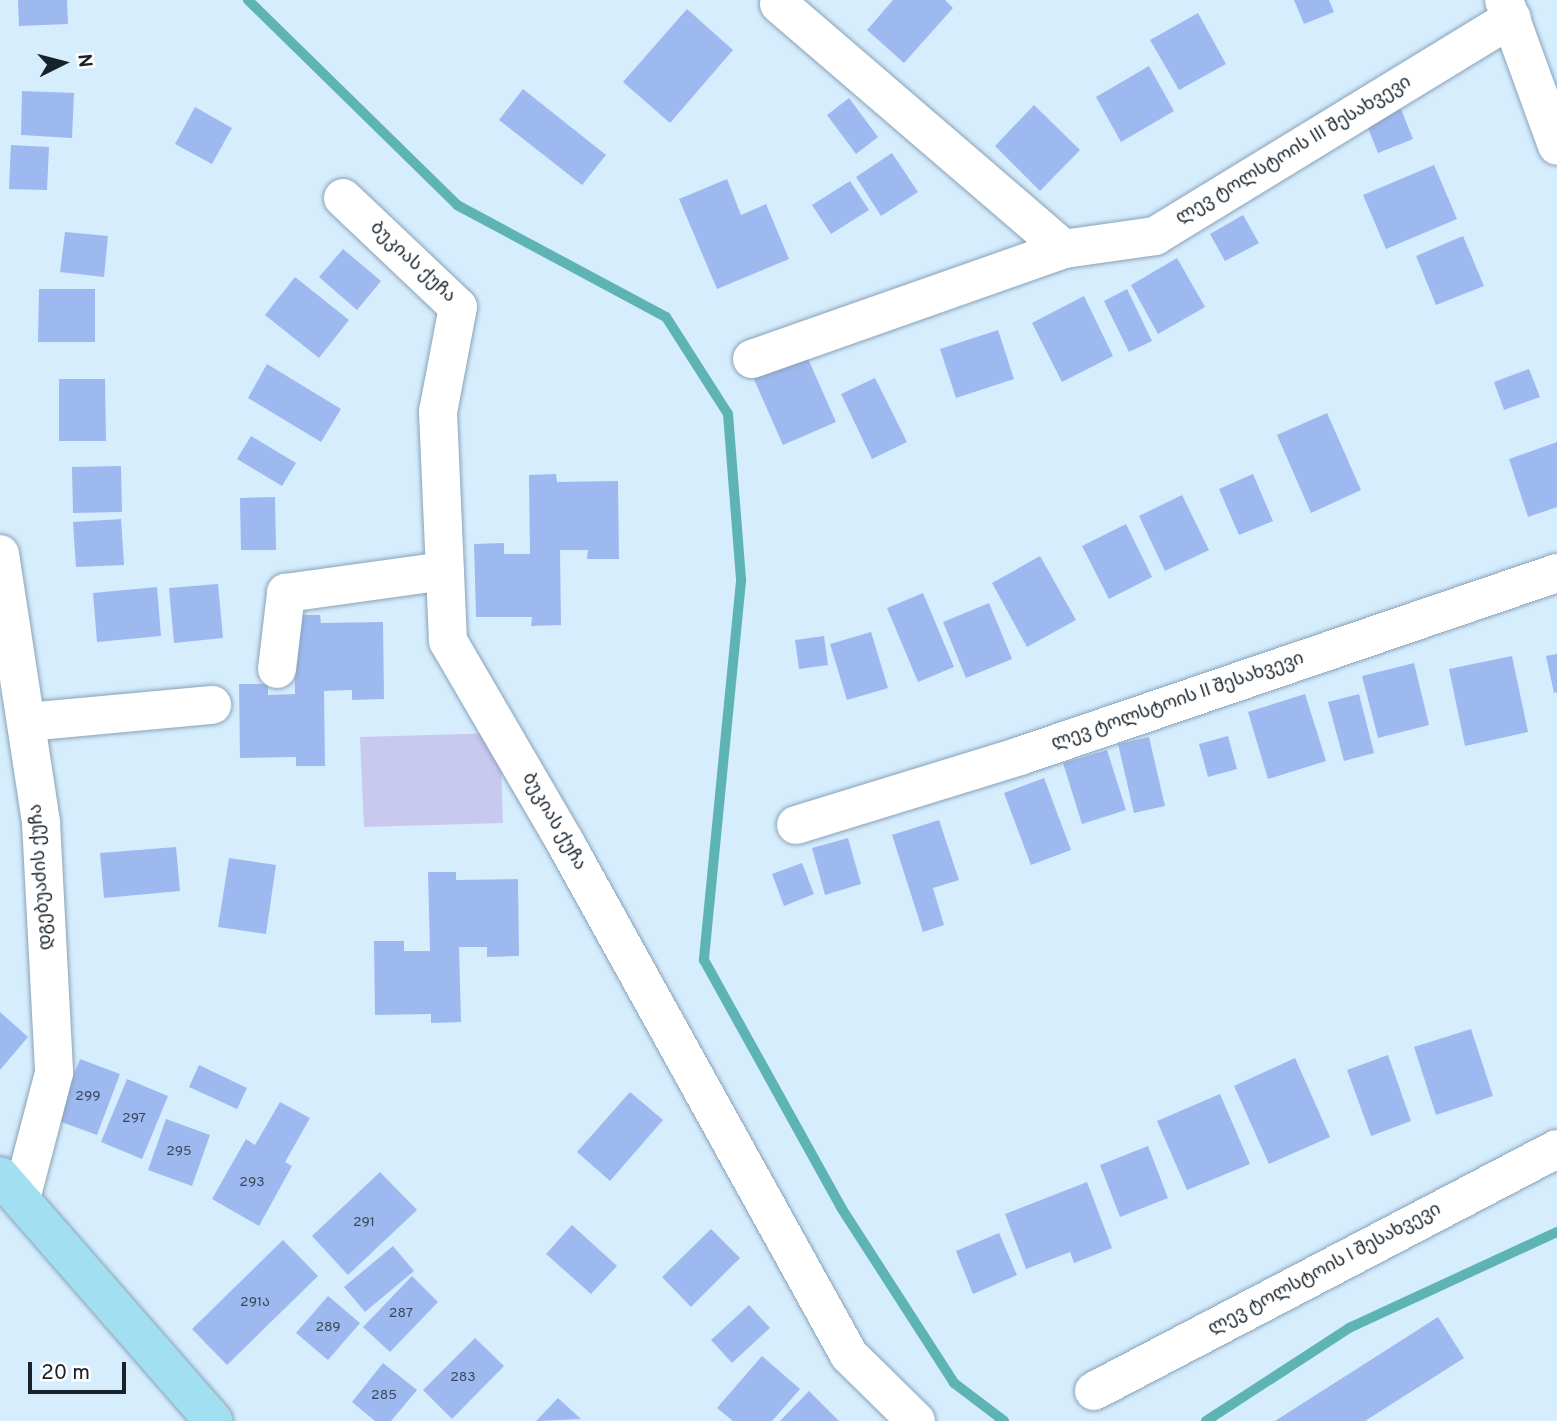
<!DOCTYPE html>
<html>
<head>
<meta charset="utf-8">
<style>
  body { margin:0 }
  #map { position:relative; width:1557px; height:1421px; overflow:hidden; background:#d6edfe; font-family:Overpass,"Noto Sans Georgian",sans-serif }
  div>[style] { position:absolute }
  .green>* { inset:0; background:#c9c8ef }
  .stream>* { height:10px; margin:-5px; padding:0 5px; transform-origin:5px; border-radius:5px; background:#5eb4b4 }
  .building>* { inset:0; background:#9eb9ef }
  .roads { filter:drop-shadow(0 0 2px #88a2b7) drop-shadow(0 0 2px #88a2b7) }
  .minor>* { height:38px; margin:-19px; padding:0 19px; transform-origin:19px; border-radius:19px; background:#fff }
  .major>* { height:38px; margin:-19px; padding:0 19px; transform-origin:19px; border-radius:19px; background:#a1dff1 }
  span { translate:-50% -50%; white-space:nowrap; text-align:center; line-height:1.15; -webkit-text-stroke:5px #fff; paint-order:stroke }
  .number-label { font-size:14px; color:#3a485b }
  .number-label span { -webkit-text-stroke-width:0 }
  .street-label { font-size:18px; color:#18222a }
  .north { position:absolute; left:28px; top:28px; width:70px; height:70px; -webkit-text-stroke:5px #fff; paint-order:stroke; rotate:84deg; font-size:19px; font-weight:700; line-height:28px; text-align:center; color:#18222a }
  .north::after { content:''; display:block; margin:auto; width:24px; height:32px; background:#18222a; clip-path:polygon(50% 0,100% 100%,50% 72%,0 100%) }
  .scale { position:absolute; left:28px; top:1362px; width:98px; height:32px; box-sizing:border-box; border:4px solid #18222a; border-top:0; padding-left:9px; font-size:21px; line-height:24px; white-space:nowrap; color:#18222a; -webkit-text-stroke:5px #fff; paint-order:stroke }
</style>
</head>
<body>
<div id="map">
  <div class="green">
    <i style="clip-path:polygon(500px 733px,503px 823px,364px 827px,360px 737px)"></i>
  </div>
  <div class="stream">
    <i style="left:248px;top:0;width:293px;rotate:44.4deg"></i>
    <i style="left:457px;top:205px;width:237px;rotate:28.2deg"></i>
    <i style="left:666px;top:317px;width:115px;rotate:57.4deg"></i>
    <i style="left:728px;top:414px;width:168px;rotate:85.5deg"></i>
    <i style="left:741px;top:581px;width:381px;rotate:95.6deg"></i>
    <i style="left:704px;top:960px;width:285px;rotate:61deg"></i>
    <i style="left:842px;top:1209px;width:207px;rotate:57.2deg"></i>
    <i style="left:954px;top:1383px;width:63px;rotate:37.2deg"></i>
    <i style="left:1206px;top:1421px;width:171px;rotate:-33deg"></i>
    <i style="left:1349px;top:1328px;width:229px;rotate:-24.8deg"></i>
  </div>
  <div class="building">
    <i style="clip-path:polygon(18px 0,67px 0,68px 24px,19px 26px)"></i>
    <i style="clip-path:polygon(893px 0,945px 0,953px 8px,904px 63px,867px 30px)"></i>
    <i style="clip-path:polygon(1294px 0,1329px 0,1334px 12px,1304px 24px)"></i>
    <i style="clip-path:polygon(687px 9px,733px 50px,670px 123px,623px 82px)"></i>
    <i style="clip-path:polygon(1198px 13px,1226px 64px,1179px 90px,1150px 40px)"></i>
    <i style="clip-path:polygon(1149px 66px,1174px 111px,1121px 142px,1096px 97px)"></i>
    <i style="clip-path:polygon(523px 89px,606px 155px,582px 185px,499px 120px)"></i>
    <i style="clip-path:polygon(22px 91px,74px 93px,72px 138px,21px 135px)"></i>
    <i style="clip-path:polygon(849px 98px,878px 137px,856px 154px,827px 115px)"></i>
    <i style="clip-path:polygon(1399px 104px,1413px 139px,1378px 153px,1364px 118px)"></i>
    <i style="clip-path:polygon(1034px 105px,1080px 150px,1040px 191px,995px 146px)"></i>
    <i style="clip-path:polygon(195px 107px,232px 128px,212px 164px,175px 144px)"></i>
    <i style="clip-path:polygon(11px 145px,49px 147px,47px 190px,9px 189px)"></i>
    <i style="clip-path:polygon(892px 153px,918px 192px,881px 216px,856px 177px)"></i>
    <i style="clip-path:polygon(1434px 165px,1457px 219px,1386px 249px,1363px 195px)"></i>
    <i style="clip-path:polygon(727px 179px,741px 215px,766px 204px,789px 259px,717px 289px,679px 199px)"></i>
    <i style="clip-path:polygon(850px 181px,869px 210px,831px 234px,812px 205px)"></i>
    <i style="clip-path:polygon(1243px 215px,1259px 243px,1225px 261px,1210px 234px)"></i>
    <i style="clip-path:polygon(65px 232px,108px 236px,104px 277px,60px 272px)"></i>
    <i style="clip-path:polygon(1463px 236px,1484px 286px,1436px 305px,1416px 256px)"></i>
    <i style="clip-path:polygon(343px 249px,381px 281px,357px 310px,319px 277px)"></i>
    <i style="clip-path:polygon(1177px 258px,1205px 307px,1158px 334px,1131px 285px)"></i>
    <i style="clip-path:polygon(295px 277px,349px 320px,319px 358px,265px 315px)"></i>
    <i style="clip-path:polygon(39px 289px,95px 289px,95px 342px,38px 342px)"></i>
    <i style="clip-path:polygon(1127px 289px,1152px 341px,1129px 352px,1104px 301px)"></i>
    <i style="clip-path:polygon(1084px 296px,1113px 356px,1062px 382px,1032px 323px)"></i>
    <i style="clip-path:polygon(998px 330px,1014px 379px,956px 398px,940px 349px)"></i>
    <i style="clip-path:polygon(806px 354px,836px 422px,783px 445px,753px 377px)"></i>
    <i style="clip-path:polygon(267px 364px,341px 409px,321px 442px,248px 398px)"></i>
    <i style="clip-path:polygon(1529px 369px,1540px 397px,1504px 410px,1494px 382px)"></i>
    <i style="clip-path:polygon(875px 378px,907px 442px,872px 459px,841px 394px)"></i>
    <i style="clip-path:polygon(59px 379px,105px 379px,106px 441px,59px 441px)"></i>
    <i style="clip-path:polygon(1327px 413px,1361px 490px,1311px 513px,1277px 435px)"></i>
    <i style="clip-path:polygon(251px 436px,296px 463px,282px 486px,237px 459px)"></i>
    <i style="clip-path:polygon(1557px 442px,1557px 507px,1528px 517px,1509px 459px)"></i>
    <i style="clip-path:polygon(121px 466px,122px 512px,73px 513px,72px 467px)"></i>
    <i style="clip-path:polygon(556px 474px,557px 482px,618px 481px,619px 559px,587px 559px,588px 550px,560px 550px,561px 625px,531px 626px,532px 617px,476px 617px,474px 544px,504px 543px,504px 554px,530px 554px,529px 475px)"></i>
    <i style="clip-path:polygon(1253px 474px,1273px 521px,1239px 535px,1219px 489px)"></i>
    <i style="clip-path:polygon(1182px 495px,1209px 550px,1165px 571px,1139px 516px)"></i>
    <i style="clip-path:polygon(275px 497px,276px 550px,241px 550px,240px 498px)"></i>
    <i style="clip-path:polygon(121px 519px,124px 565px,76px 567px,73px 522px)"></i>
    <i style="clip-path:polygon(1126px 524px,1152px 577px,1109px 599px,1082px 546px)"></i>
    <i style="clip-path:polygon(1040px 556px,1076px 620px,1027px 647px,992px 583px)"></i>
    <i style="clip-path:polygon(218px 584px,223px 638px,174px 643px,169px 588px)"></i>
    <i style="clip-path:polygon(157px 587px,161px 636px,97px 642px,93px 593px)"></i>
    <i style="clip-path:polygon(923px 593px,954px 667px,918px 682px,887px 608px)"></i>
    <i style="clip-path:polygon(989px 603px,1012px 659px,966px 678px,943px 622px)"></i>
    <i style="clip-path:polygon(294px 615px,320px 615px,321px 623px,383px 622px,384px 699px,352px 700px,352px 690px,324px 691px,325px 766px,296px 766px,296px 757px,240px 758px,239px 684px,268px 684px,268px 695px,295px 694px)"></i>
    <i style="clip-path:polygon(871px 632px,888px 688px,847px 700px,830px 644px)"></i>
    <i style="clip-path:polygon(824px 636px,828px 665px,799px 669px,795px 640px)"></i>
    <i style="clip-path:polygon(1557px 654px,1557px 692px,1554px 693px,1546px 656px)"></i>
    <i style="clip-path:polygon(1512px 656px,1528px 732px,1465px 746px,1449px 669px)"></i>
    <i style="clip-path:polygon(1414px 663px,1429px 725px,1378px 738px,1362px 676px)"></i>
    <i style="clip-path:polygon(1305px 694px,1326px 761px,1268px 779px,1248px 712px)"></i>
    <i style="clip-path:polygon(1359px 694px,1374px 753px,1344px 761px,1328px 702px)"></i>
    <i style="clip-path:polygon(1228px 736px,1237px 769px,1208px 777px,1199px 744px)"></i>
    <i style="clip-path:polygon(1149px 737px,1165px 806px,1134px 813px,1118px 744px)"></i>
    <i style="clip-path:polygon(1107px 750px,1126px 810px,1082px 824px,1063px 763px)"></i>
    <i style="clip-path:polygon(1044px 778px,1071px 850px,1031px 865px,1004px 793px)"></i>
    <i style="clip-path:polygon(939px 820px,959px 880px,933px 888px,944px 925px,923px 932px,892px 835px)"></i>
    <i style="clip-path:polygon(848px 838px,861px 884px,825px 895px,812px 848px)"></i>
    <i style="clip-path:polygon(176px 847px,180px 891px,104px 898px,100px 853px)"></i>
    <i style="clip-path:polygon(229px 858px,276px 865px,266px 934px,218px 927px)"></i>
    <i style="clip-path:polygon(802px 863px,814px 894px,784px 906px,772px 874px)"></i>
    <i style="clip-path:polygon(428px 872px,456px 872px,456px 880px,518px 879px,519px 956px,487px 957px,487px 947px,459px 947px,461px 1022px,431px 1023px,431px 1014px,375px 1015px,374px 941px,404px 941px,404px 951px,430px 951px)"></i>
    <i style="clip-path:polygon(0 1012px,28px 1037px,0 1070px)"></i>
    <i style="clip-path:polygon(1471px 1029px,1493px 1096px,1436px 1115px,1414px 1047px)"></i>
    <i style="clip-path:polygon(1388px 1055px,1411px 1121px,1371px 1136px,1347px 1070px)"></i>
    <i style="clip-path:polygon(1295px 1058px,1330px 1137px,1269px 1164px,1234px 1086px)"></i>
    <i style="clip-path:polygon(80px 1059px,120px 1074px,97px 1135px,56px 1120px)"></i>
    <i style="clip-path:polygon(199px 1065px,247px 1088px,237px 1109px,189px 1087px)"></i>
    <i style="clip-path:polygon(127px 1079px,168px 1096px,142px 1159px,101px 1142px)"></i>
    <i style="clip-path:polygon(630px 1092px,663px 1120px,610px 1181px,577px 1152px)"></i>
    <i style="clip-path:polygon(1220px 1094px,1250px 1164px,1187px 1190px,1157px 1121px)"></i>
    <i style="clip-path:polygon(280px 1102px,310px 1118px,285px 1162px,292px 1166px,259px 1226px,212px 1199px,246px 1139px,255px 1145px)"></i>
    <i style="clip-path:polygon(166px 1119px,210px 1135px,192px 1186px,148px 1170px)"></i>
    <i style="clip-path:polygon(1148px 1146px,1168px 1198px,1120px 1217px,1100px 1165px)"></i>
    <i style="clip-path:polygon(380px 1172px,417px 1210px,348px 1275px,312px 1236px)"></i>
    <i style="clip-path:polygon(1087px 1182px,1112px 1248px,1074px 1263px,1070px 1252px,1026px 1269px,1005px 1214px)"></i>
    <i style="clip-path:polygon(572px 1225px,617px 1266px,591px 1294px,546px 1254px)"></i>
    <i style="clip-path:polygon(711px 1229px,740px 1258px,691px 1307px,662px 1277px)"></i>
    <i style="clip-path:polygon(999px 1233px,1017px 1275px,973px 1294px,956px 1251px)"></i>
    <i style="clip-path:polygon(283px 1240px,318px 1276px,227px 1365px,192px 1329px)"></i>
    <i style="clip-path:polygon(393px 1246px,414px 1271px,365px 1312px,344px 1287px)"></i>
    <i style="clip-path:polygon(412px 1276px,438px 1302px,390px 1352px,363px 1327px)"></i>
    <i style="clip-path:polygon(328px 1296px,360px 1323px,328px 1360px,296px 1333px)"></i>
    <i style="clip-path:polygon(749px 1305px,770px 1328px,732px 1363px,711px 1340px)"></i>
    <i style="clip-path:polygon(1438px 1317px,1464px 1358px,1365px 1421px,1275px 1421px)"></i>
    <i style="clip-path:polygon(475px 1338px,504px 1366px,452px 1419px,423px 1390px)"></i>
    <i style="clip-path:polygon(762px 1356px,800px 1389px,772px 1421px,733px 1421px,717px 1408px)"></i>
    <i style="clip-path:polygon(383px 1363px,417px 1390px,391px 1421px,375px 1421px,352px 1402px)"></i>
    <i style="clip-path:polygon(809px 1391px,839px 1421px,780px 1421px)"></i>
    <i style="clip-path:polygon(558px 1398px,581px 1419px,536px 1421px)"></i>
  </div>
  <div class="roads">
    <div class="minor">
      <i style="left:1504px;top:0;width:155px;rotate:70deg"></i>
      <i style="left:779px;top:4px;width:376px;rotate:40.7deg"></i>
      <i style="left:343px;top:198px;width:158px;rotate:43.5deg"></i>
      <i style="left:458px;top:307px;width:107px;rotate:100.8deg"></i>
      <i style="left:438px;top:412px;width:229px;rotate:87.5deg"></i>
      <i style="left:448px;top:641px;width:233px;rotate:59.8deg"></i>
      <i style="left:565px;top:842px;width:586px;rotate:61.03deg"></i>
      <i style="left:849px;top:1355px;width:94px;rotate:44.6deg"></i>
      <i style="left:752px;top:359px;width:331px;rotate:-19.4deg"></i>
      <i style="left:1064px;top:249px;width:92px;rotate:-8.1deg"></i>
      <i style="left:1155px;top:236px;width:418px;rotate:-31.4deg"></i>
      <i style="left:0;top:554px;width:271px;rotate:81.3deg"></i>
      <i style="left:41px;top:822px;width:251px;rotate:87deg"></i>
      <i style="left:54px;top:1073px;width:130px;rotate:104.7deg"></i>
      <i style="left:277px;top:669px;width:77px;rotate:-83.2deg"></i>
      <i style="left:286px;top:593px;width:160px;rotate:-7.9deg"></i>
      <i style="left:27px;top:722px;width:186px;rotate:-5.3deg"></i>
      <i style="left:796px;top:825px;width:234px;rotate:-17.1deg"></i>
      <i style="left:1020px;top:756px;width:567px;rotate:-18.82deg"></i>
      <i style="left:1094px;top:1391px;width:522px;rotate:-27.6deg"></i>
    </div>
    <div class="major">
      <i style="left:0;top:1176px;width:325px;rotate:48.9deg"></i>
    </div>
  </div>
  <div class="number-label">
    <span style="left:88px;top:1097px">299</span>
    <span style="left:134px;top:1119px">297</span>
    <span style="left:179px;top:1152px">295</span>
    <span style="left:252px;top:1183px">293</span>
    <span style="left:364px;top:1223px">291</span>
    <span style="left:255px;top:1303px">291ა</span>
    <span style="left:401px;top:1314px">287</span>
    <span style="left:328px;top:1328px">289</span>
    <span style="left:463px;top:1378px">283</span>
    <span style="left:384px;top:1396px">285</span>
  </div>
  <div class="street-label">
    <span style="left:1294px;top:151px;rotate:-31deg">ლევ ტოლსტოის III შესახვევი</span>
    <span style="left:412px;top:263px;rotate:43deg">ბუკიას ქუჩა</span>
    <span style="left:1178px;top:702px;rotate:-19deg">ლევ ტოლსტოის II შესახვევი</span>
    <span style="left:553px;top:822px;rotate:60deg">ბუკიას ქუჩა</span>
    <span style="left:42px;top:877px;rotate:-94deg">დგებუაძის ქუჩა</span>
    <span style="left:1325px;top:1270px;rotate:-28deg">ლევ ტოლსტოის I შესახვევი</span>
  </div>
  <div class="north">N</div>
  <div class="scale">20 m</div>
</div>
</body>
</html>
